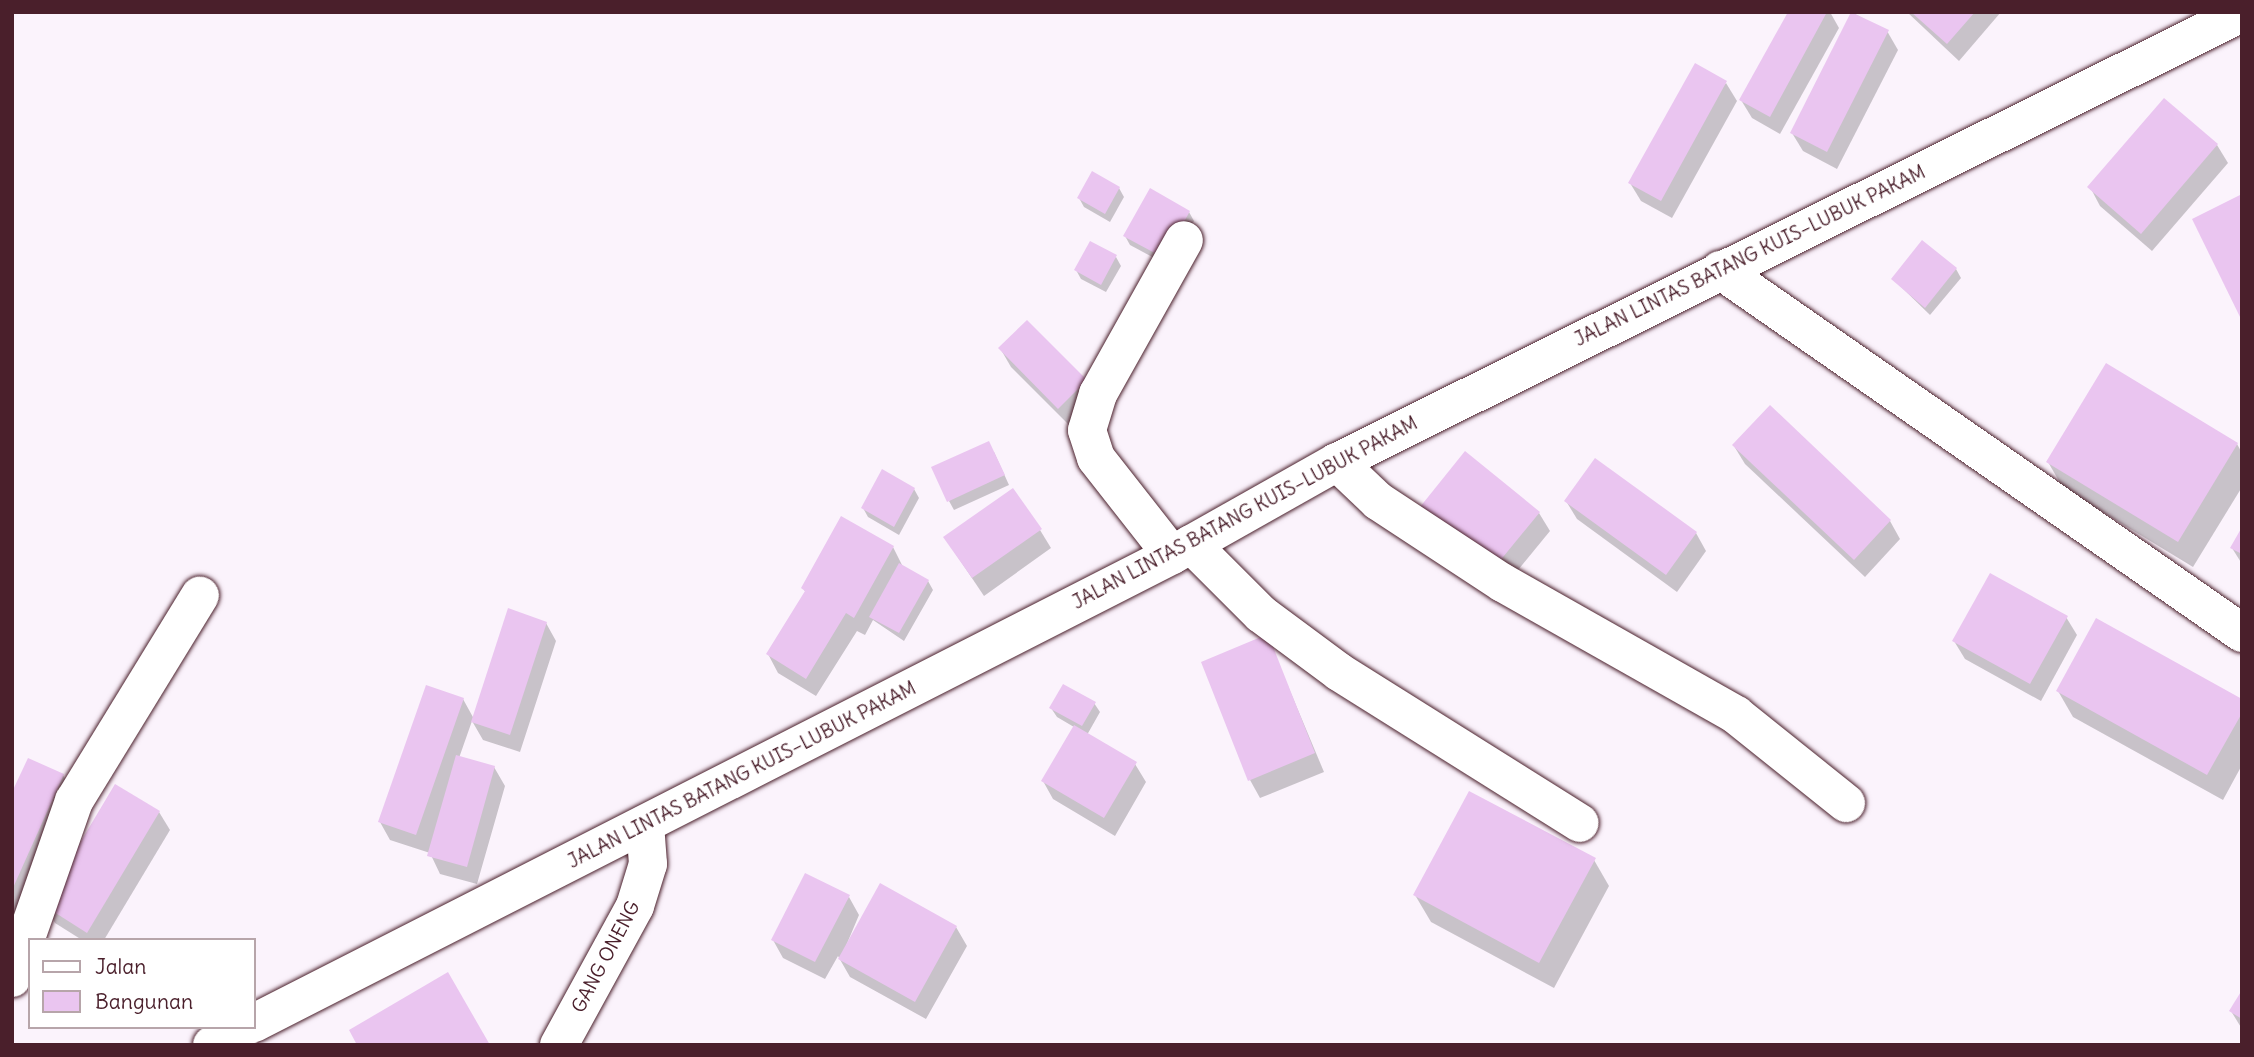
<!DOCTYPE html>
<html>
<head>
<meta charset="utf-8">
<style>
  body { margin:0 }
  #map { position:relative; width:2254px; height:1057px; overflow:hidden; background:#fbf3fc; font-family:Delius,sans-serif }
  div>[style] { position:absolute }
  .shadow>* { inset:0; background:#0003 }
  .building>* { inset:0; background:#eac5f0 }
  .roads { filter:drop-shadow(0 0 2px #4a1f2b) drop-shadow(0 0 2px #4a1f2b) }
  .street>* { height:38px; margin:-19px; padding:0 19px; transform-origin:19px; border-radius:19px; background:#fff }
  .highway>* { height:38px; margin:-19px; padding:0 19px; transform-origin:19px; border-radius:19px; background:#fff }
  span { translate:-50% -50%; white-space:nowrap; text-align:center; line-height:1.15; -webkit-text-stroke:7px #fff; paint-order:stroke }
  .street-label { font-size:19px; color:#4a1f2b }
  .frame { position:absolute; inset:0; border:14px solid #4a1f2b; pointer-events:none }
  .legend { position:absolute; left:28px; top:938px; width:228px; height:91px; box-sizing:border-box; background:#fff; border:2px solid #b7a5aa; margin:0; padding:9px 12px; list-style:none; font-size:21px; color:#4a1f2b }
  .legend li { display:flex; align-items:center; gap:14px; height:35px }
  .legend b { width:35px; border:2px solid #b7a5aa }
</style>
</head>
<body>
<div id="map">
  <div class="shadow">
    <i style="clip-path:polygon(1790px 12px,1830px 12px,1839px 28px,1780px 134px,1752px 118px,1741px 100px)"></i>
    <i style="clip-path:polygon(1907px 12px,2001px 12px,1959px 61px)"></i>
    <i style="clip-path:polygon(1853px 13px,1887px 31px,1898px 50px,1837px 169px,1803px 151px,1792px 133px)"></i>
    <i style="clip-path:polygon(1726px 83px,1737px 101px,1672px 218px,1641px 201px,1630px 183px)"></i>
    <i style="clip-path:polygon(2165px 101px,2217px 145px,2228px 163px,2152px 251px,2100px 206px,2090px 187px)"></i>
    <i style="clip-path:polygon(1119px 188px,1124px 197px,1110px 222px,1084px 207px,1079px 198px)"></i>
    <i style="clip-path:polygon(1189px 212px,1194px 221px,1169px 266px,1130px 245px,1125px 236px)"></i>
    <i style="clip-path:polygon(1116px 257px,1121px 266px,1106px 292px,1081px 279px,1076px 270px)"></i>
    <i style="clip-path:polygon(1956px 269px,1961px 278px,1930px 315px,1893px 279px)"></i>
    <i style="clip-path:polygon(1000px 348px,1086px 381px,1070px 426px,1011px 367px)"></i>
    <i style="clip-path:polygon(2237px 444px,2242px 453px,2242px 487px,2193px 567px,2063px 488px,2048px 462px)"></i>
    <i style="clip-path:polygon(1734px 446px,1890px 521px,1900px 539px,1865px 577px,1745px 464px)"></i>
    <i style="clip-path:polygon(994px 452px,1009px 485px,954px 510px,949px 501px)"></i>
    <i style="clip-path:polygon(914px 489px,919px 498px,899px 535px,868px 517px,863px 508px)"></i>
    <i style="clip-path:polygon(1566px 501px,1696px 533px,1706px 551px,1677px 592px,1577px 519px)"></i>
    <i style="clip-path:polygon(1539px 513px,1550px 531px,1505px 586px,1432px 525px)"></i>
    <i style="clip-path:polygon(1040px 530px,1051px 548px,984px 596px,945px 538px)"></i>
    <i style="clip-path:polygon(2242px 531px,2242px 564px,2232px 548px)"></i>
    <i style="clip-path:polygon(893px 547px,903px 567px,928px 581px,933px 590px,904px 641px,873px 620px,865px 635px,857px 631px,816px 696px,778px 673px,768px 654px,806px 593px,803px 588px)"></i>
    <i style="clip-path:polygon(2066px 617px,2077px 635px,2041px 701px,1965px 659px,1954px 641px)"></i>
    <i style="clip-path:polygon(546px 623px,556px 641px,520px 752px,483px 740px,472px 721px,459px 758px,494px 767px,505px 786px,477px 884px,440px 874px,430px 853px,390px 840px,380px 822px,463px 699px,474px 719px)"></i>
    <i style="clip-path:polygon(1267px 636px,1324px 772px,1260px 798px,1250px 780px)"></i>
    <i style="clip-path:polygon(2058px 691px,2242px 701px,2242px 765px,2223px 800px,2073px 717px)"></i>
    <i style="clip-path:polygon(1094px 703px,1100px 712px,1087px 735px,1135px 764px,1146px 782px,1115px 836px,1053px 799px,1043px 781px,1074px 727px,1057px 717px,1051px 708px)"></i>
    <i style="clip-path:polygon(63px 775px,73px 794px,12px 930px,12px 796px)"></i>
    <i style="clip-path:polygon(159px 812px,170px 830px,104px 940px,82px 940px,55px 923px,45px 905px)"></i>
    <i style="clip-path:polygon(1594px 860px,1609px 886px,1554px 988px,1431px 922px,1415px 895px)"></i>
    <i style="clip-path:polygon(849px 897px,859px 915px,843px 953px,956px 927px,967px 946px,926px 1019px,850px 977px,838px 956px,825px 979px,783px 958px,773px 940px)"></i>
    <i style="clip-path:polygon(2242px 994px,2242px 1029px,2231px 1011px)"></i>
  </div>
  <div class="building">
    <i style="clip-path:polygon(1788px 12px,1827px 12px,1770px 117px,1739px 100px)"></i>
    <i style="clip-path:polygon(1851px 12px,1889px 30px,1827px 152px,1790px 133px)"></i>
    <i style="clip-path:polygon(1911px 12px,1975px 12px,1947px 44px)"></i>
    <i style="clip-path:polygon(1695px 63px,1727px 81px,1661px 201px,1628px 183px)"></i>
    <i style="clip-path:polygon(2164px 98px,2218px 144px,2141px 234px,2087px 187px)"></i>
    <i style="clip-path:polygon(1092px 171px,1120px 187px,1105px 214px,1077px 198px)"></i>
    <i style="clip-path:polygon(1150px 188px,1190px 211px,1164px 258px,1123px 236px)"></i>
    <i style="clip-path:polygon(2242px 194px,2242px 321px,2192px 219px)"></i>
    <i style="clip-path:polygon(1922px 240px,1957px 268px,1925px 308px,1891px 279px)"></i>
    <i style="clip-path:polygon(1090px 241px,1117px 255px,1101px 285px,1074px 270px)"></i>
    <i style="clip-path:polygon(1027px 320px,1087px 380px,1058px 409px,998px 348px)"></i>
    <i style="clip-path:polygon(2106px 363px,2238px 443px,2178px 542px,2046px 462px)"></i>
    <i style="clip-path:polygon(1770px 405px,1891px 520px,1854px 560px,1732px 445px)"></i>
    <i style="clip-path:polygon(989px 441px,1005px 475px,947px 502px,931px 467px)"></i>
    <i style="clip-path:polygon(1465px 451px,1540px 512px,1494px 568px,1420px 507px)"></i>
    <i style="clip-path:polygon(1595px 458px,1697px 532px,1666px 575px,1564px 501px)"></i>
    <i style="clip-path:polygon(882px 469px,915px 488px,894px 527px,861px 508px)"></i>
    <i style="clip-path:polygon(1013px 488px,1042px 529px,972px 578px,943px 537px)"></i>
    <i style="clip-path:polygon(841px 516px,894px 546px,854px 618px,846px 613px,806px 679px,766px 654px,805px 591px,801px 588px)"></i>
    <i style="clip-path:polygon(2242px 527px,2242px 554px,2230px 548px)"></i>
    <i style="clip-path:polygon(899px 563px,929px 580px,899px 633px,869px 617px)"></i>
    <i style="clip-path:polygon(1990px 573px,2068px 616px,2030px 684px,1952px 641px)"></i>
    <i style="clip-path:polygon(508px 608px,547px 622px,510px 735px,471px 722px)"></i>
    <i style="clip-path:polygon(2096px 618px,2242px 699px,2242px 713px,2207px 775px,2056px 691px)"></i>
    <i style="clip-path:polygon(1268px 634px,1315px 753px,1248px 781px,1201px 662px)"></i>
    <i style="clip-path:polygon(1063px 684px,1096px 702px,1082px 726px,1049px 708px)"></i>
    <i style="clip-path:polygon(426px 685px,464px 698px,416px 835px,378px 822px)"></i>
    <i style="clip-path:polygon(1074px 725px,1137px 762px,1104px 818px,1041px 781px)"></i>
    <i style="clip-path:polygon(456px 755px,495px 766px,467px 867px,427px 856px)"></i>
    <i style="clip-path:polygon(28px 758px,64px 774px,12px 890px,12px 792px)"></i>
    <i style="clip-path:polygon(115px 784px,160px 811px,87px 933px,43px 905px)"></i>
    <i style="clip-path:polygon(1469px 791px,1596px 858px,1539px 963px,1413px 895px)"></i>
    <i style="clip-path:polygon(805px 873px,850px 895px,815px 962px,771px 940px)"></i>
    <i style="clip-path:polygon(880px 883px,957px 926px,915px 1002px,838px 959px)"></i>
    <i style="clip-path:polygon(448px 972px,490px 1045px,357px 1045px,349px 1030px)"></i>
    <i style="clip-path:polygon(2242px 990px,2242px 1019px,2229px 1011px)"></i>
  </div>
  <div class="roads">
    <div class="street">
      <i style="left:1720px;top:270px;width:636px;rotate:34.81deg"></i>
      <i style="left:1337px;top:462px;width:57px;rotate:43.6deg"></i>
      <i style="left:1378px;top:501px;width:149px;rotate:33.3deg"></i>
      <i style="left:1503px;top:583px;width:268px;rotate:29.5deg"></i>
      <i style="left:1736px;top:715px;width:141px;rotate:38.7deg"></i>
      <i style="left:1191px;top:544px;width:99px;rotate:45deg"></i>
      <i style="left:1261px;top:614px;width:97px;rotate:36.6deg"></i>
      <i style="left:1339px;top:672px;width:284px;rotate:32.1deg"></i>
      <i style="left:1172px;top:555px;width:123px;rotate:-128.1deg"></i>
      <i style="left:1096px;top:458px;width:29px;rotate:-108deg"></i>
      <i style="left:1087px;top:430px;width:38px;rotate:-73deg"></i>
      <i style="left:1098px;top:394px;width:176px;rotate:-60.8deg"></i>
      <i style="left:12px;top:978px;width:188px;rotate:-70.7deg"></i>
      <i style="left:74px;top:801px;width:241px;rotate:-58.5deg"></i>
      <i style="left:559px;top:1045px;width:158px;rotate:-61.3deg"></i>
      <i style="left:635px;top:906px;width:44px;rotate:-72.8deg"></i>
      <i style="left:648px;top:864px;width:40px;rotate:-94.3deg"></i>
    </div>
    <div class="highway">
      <i style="left:254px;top:1023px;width:1030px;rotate:-27.01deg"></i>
      <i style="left:1172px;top:555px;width:189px;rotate:-29.4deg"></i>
      <i style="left:1337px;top:462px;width:1010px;rotate:-26.39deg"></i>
      <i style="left:212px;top:1045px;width:38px;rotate:-28deg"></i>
    </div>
  </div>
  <div class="street-label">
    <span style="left:1750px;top:256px;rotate:-26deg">JALAN LINTAS BATANG KUIS–LUBUK PAKAM</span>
    <span style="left:1245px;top:513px;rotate:-28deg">JALAN LINTAS BATANG KUIS–LUBUK PAKAM</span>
    <span style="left:742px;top:775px;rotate:-27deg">JALAN LINTAS BATANG KUIS–LUBUK PAKAM</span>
    <span style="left:606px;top:957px;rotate:-62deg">GANG ONENG</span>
  </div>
  <div class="frame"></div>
  <ul class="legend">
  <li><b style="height:9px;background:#fff"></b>Jalan</li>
  <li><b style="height:19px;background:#eac5f0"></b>Bangunan</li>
  </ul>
</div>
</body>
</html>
